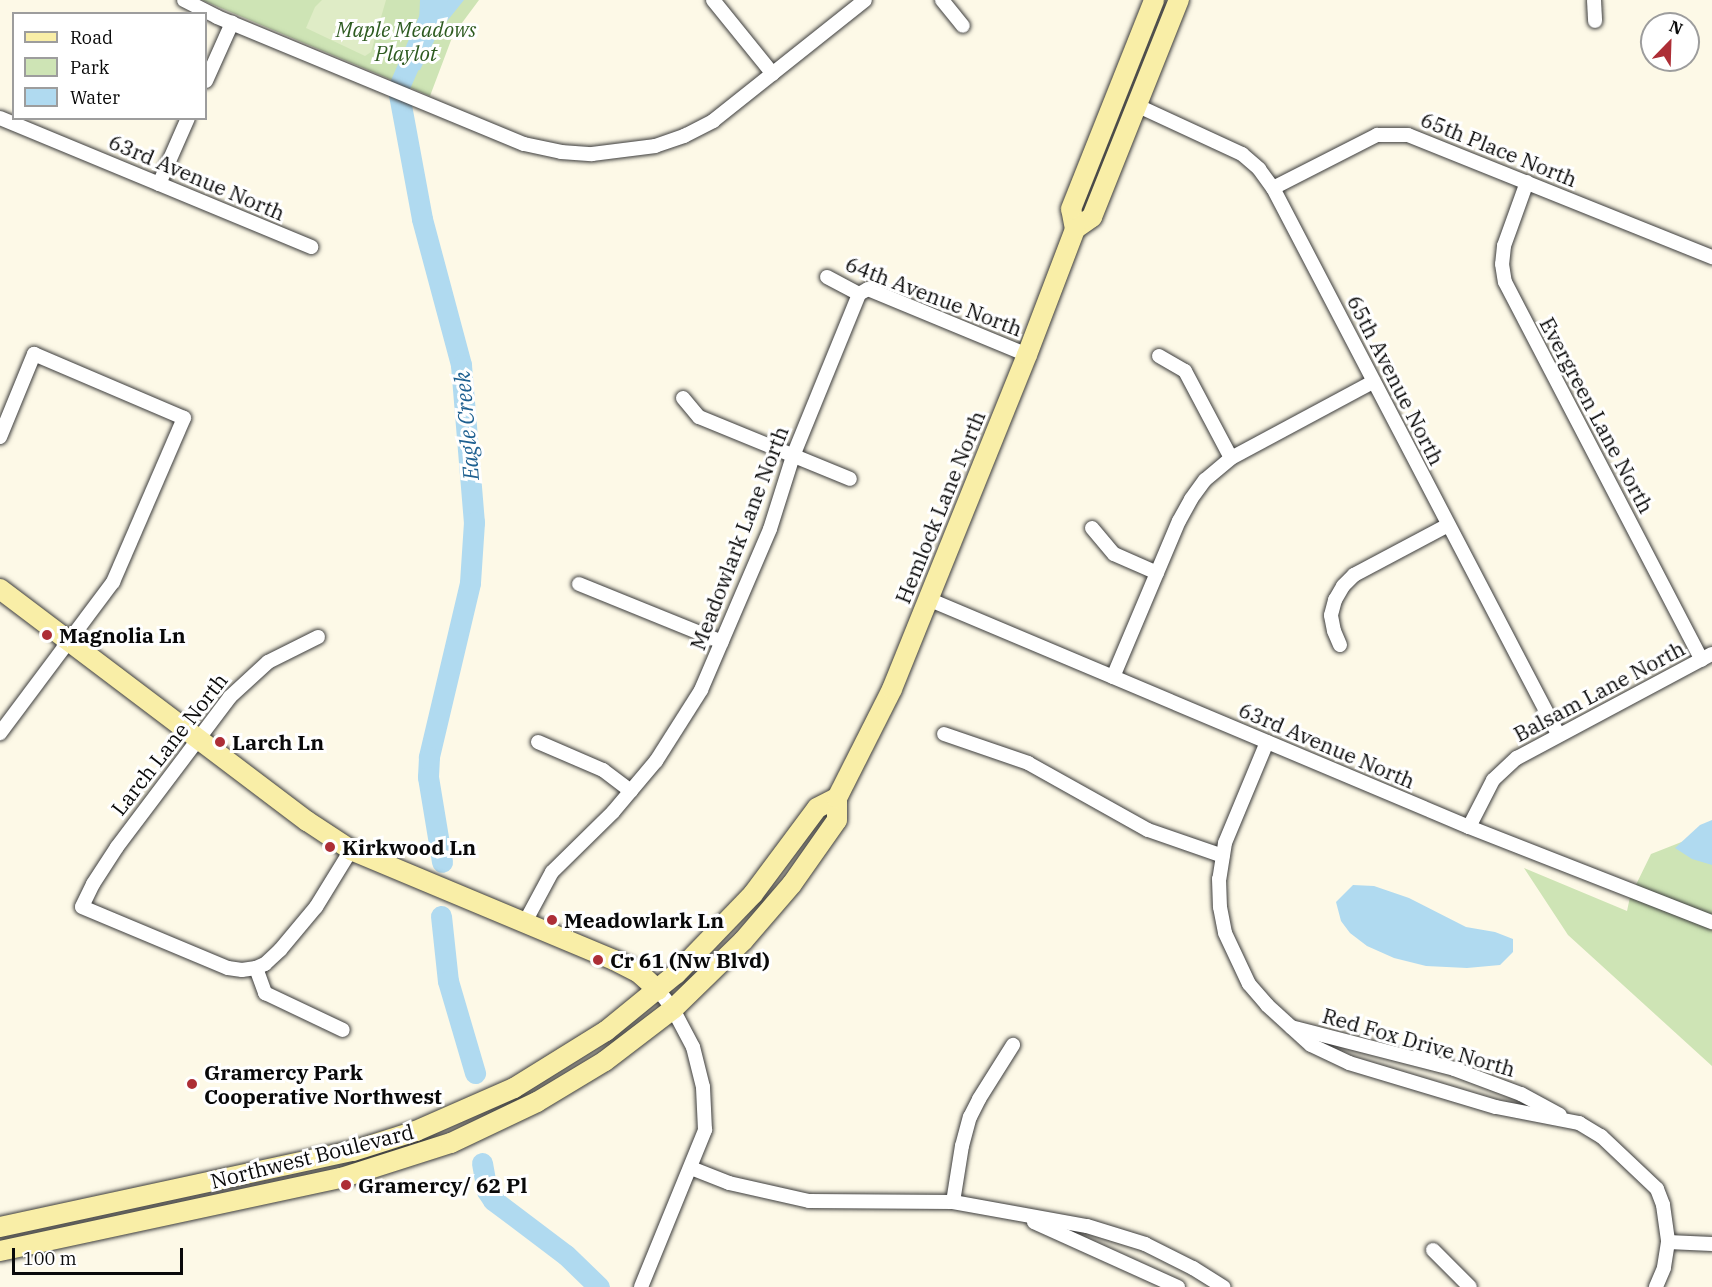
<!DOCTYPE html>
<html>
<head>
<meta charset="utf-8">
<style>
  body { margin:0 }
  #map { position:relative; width:1712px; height:1287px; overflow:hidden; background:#fdf9e7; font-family:"IBM Plex Serif",serif }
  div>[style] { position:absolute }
  .green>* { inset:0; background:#cee4b5 }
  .pitch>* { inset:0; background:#dfecc6 }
  .water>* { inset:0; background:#b0daf0 }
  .river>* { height:21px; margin:-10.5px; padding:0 10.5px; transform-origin:10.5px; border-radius:10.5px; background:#b0daf0 }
  .roads { filter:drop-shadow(0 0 2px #3c3c3c) drop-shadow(0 0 2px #3c3c3c) }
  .street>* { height:14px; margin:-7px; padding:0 7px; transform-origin:7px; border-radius:7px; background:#fff }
  .secondary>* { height:20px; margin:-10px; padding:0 10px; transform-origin:10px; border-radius:10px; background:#f9eea7 }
  .dots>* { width:16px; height:16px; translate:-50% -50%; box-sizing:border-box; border:3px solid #fff; border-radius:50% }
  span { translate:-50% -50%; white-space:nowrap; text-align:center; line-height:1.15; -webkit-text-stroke:6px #fff; paint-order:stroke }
  .park-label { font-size:21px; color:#2e5b20; font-style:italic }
  .street-label { font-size:21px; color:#090909 }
  .poi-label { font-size:21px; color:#090909; font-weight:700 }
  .left { translate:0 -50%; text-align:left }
  .water-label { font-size:22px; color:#1e6090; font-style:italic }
  .legend { position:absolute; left:12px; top:12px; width:195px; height:108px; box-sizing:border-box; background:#fff; border:2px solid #9d9d9d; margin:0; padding:8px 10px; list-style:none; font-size:18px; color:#090909 }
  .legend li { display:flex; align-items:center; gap:12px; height:30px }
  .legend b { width:30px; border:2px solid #9d9d9d }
  .north { position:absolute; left:1640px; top:12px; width:60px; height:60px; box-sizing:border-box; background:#fff; border:2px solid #9d9d9d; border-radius:50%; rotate:23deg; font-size:16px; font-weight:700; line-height:24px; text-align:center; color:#090909 }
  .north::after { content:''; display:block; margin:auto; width:21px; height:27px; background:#ad2e36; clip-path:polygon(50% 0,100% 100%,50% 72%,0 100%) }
  .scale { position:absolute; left:12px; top:1248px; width:171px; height:27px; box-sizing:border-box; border:3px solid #090909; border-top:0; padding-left:8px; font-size:18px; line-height:21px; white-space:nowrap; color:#090909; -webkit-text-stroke:4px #fff; paint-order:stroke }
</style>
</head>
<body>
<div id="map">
  <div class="green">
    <i style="clip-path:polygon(202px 0,479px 0,453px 35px,430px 96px)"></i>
    <i style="clip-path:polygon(1712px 830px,1712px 1066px,1568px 935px,1524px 868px,1627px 911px,1630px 897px,1651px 854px)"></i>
  </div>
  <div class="pitch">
    <i style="clip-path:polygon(322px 0,386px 0,371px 52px,365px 56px,306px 28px,315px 7px)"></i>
  </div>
  <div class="water">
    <i style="clip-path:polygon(420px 0,464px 0,439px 31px,420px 70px,405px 72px,402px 58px,419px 24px)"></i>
    <i style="clip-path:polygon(1712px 820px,1712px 865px,1692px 859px,1675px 848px,1700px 825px)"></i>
    <i style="clip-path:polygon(1353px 885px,1374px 886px,1409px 898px,1466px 927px,1495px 932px,1513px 939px,1513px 952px,1500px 965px,1467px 968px,1426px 966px,1394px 958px,1367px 946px,1350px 933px,1341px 921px,1336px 902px)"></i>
  </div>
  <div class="river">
    <i style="left:437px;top:0;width:97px;rotate:113.7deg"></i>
    <i style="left:398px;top:89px;width:132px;rotate:79.5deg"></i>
    <i style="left:422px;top:219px;width:151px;rotate:75deg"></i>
    <i style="left:461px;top:365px;width:158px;rotate:85.3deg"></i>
    <i style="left:474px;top:522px;width:61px;rotate:93.8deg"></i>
    <i style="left:470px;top:583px;width:179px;rotate:103.3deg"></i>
    <i style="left:429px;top:757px;width:20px;rotate:93deg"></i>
    <i style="left:428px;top:777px;width:86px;rotate:80.6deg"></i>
    <i style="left:441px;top:916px;width:65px;rotate:83.9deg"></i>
    <i style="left:448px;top:981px;width:96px;rotate:73.6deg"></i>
    <i style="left:482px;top:1163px;width:28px;rotate:80deg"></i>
    <i style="left:487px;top:1191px;width:11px;rotate:56deg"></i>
    <i style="left:493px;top:1200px;width:91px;rotate:37deg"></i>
    <i style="left:566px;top:1255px;width:46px;rotate:44.1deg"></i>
  </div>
  <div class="roads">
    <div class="street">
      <i style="left:184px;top:0;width:37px;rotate:27deg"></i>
      <i style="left:217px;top:17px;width:332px;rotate:22.5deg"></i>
      <i style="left:524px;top:144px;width:38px;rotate:12deg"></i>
      <i style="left:561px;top:152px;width:31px;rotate:4deg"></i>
      <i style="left:592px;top:154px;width:64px;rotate:-7.2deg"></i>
      <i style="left:655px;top:146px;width:31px;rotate:-19deg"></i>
      <i style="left:684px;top:136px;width:33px;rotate:-27deg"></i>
      <i style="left:713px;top:121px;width:194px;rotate:-38.5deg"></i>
      <i style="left:713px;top:0;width:95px;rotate:51deg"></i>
      <i style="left:942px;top:0;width:33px;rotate:51deg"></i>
      <i style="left:1594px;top:0;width:21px;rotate:87deg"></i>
      <i style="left:206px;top:81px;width:64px;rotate:-65.9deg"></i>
      <i style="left:1136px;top:105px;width:117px;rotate:24.8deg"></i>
      <i style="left:1242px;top:154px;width:23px;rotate:41deg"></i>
      <i style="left:1259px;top:169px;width:24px;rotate:54deg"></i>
      <i style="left:1273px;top:188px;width:616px;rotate:62.44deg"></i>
      <i style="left:0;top:118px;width:337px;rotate:22.5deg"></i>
      <i style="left:1527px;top:182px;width:68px;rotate:109.8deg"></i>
      <i style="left:1504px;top:246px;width:18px;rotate:96deg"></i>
      <i style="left:1502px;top:264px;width:18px;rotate:81deg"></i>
      <i style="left:1505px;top:282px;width:426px;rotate:62.5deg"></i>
      <i style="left:159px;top:184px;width:72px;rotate:-66.3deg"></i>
      <i style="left:1273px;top:188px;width:117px;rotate:-27deg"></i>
      <i style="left:1377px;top:135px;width:31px"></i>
      <i style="left:1408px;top:135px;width:328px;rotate:21.9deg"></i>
      <i style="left:827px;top:277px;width:36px;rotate:28deg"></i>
      <i style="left:859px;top:294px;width:10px;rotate:-29deg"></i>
      <i style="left:868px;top:289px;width:172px;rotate:22.5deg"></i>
      <i style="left:1159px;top:356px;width:30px;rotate:30deg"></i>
      <i style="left:1185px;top:371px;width:98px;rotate:62.1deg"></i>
      <i style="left:683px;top:398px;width:25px;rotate:50deg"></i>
      <i style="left:699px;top:417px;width:163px;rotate:22.3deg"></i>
      <i style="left:0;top:437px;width:90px;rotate:-67.7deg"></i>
      <i style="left:34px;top:354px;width:163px;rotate:23.1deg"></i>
      <i style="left:184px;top:418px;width:179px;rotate:113.4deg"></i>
      <i style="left:113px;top:582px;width:189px;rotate:126.8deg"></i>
      <i style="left:1092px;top:528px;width:34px;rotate:50deg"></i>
      <i style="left:1114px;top:554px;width:47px;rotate:23.8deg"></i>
      <i style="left:579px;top:584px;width:154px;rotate:22.1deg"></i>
      <i style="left:928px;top:599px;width:587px;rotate:22.85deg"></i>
      <i style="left:1469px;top:827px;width:261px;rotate:21.4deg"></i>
      <i style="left:318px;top:637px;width:56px;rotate:153.4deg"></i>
      <i style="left:268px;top:662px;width:52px;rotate:137.4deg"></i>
      <i style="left:230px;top:697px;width:188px;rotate:127deg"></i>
      <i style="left:117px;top:847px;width:44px;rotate:123deg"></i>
      <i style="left:93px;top:884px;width:25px;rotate:116deg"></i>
      <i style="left:82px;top:907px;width:158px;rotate:22.7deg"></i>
      <i style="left:228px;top:968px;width:14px;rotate:8deg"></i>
      <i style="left:242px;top:970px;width:14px;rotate:-8deg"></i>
      <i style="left:256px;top:968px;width:27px;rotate:70deg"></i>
      <i style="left:265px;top:993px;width:86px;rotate:25.4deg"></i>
      <i style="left:1340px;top:645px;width:15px;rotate:-113deg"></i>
      <i style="left:1334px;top:631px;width:16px;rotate:-101deg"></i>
      <i style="left:1331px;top:615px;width:16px;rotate:-75deg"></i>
      <i style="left:1335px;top:600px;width:16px;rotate:-60deg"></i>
      <i style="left:1343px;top:586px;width:16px;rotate:-45deg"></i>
      <i style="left:1354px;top:575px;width:106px;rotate:-28deg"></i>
      <i style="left:1113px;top:677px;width:169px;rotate:-67.1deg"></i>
      <i style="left:1179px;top:521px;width:25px;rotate:-61deg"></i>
      <i style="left:1191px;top:499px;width:24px;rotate:-54deg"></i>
      <i style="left:1205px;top:480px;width:34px;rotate:-40deg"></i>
      <i style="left:1231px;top:458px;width:161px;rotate:-28.2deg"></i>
      <i style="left:944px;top:734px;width:89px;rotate:19deg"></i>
      <i style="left:1028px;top:763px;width:137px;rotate:29.2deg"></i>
      <i style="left:1148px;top:830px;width:79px;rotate:19.1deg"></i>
      <i style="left:538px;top:742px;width:71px;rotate:23.3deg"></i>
      <i style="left:603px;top:770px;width:35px;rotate:37deg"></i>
      <i style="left:1267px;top:742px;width:109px;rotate:112.6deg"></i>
      <i style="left:1225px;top:843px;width:36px;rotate:99deg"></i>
      <i style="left:1219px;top:879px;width:28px;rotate:88deg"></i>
      <i style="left:1220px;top:907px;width:26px;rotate:79deg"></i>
      <i style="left:1225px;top:933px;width:56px;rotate:64.8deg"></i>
      <i style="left:1249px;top:984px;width:28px;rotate:49deg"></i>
      <i style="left:1267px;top:1005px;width:59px;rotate:42.3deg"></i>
      <i style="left:1311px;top:1045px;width:42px;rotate:25.3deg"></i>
      <i style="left:1349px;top:1063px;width:153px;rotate:16.7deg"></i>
      <i style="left:1496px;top:1107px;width:85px;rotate:10.9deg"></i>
      <i style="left:1579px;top:1123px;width:26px;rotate:31deg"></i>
      <i style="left:1601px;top:1136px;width:77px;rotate:43.4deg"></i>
      <i style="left:1657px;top:1189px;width:17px;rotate:69deg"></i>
      <i style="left:1663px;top:1205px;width:37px;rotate:82deg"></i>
      <i style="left:1668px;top:1242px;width:26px;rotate:99deg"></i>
      <i style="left:1664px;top:1268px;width:21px;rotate:113deg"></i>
      <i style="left:1469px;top:827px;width:53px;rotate:-62.9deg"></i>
      <i style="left:1493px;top:780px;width:33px;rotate:-43deg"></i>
      <i style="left:1517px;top:758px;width:221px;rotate:-28.1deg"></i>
      <i style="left:524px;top:924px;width:59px;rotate:-61.7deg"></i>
      <i style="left:552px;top:872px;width:86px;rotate:-44.5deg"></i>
      <i style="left:613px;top:812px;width:67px;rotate:-49.9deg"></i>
      <i style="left:656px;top:761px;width:84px;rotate:-57.6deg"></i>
      <i style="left:701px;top:690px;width:175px;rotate:-66.8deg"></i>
      <i style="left:770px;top:529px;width:77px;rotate:-72.5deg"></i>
      <i style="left:793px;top:456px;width:175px;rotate:-67.8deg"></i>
      <i style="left:256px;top:968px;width:10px;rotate:-24deg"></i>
      <i style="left:265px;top:964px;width:21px;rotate:-43deg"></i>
      <i style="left:280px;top:950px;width:56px;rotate:-50.1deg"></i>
      <i style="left:316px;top:907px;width:67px;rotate:-58.4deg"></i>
      <i style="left:1291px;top:1027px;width:168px;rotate:14.4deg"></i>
      <i style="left:1454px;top:1069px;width:72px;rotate:20.5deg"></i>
      <i style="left:1521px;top:1094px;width:44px;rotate:28.3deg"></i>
      <i style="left:691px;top:1168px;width:41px;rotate:21.5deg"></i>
      <i style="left:729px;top:1183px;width:82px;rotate:12.7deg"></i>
      <i style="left:809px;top:1201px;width:144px;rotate:0.4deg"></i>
      <i style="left:953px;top:1202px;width:136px;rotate:10.2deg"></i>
      <i style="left:1087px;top:1226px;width:61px;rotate:17.2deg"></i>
      <i style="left:1145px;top:1244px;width:54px;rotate:26.6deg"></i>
      <i style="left:1193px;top:1268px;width:36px;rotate:32deg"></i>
      <i style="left:953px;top:1202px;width:57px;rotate:-80.9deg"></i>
      <i style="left:962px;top:1146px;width:30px;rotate:-75deg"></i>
      <i style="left:970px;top:1117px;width:20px;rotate:-63deg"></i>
      <i style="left:979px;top:1099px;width:64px;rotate:-57.8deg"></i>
      <i style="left:1034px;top:1222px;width:158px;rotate:24.3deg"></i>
      <i style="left:1668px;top:1242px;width:44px;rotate:2.6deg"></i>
      <i style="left:1433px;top:1250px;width:52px;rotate:45deg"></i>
      <i style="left:641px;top:1287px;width:170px;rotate:-67.8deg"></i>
      <i style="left:705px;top:1130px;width:43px;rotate:-92.7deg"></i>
      <i style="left:703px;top:1087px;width:41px;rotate:-104deg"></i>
      <i style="left:693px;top:1047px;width:43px;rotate:-117.8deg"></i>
      <i style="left:673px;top:1009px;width:24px;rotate:-128deg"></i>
    </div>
    <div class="secondary">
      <i style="left:1075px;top:229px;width:21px;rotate:-35deg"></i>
      <i style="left:1092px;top:217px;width:234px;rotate:-68.2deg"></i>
      <i style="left:0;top:589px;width:385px;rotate:37.1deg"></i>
      <i style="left:307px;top:821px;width:53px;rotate:33.4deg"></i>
      <i style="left:351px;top:850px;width:285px;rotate:22.7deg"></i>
      <i style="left:614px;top:960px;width:27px;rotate:27deg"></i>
      <i style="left:638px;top:972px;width:27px;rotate:42deg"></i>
      <i style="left:0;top:1227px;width:361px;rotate:-12.2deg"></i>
      <i style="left:353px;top:1151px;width:66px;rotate:-17.6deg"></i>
      <i style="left:416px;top:1131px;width:107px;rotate:-23.7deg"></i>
      <i style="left:514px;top:1088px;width:108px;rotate:-31.8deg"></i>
      <i style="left:606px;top:1031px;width:90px;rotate:-39.2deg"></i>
      <i style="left:676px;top:974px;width:111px;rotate:-46.1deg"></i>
      <i style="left:753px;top:894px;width:107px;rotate:-53.3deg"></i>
      <i style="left:817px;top:808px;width:22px;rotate:-27deg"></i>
      <i style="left:0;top:1251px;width:349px;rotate:-12.1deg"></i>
      <i style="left:341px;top:1178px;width:115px;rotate:-17.7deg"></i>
      <i style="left:451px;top:1143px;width:95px;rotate:-25.5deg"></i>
      <i style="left:537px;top:1102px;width:79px;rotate:-31.1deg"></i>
      <i style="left:605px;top:1061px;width:86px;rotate:-37.4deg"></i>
      <i style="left:673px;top:1009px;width:98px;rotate:-44.2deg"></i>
      <i style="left:743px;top:941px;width:75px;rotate:-49.3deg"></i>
      <i style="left:792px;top:884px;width:78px;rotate:-54.9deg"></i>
      <i style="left:837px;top:820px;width:22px;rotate:-90deg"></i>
      <i style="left:837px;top:798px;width:122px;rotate:-63.2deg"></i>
      <i style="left:892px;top:689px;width:360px;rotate:-68deg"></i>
      <i style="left:1027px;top:355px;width:135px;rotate:-69.1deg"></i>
      <i style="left:1075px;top:229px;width:20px;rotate:-101deg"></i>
      <i style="left:1071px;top:209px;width:225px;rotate:-68.3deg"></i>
    </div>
  </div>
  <div class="dots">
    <i style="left:47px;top:635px;background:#ad2e36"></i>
    <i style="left:220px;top:742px;background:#ad2e36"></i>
    <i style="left:330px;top:847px;background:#ad2e36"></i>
    <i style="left:552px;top:920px;background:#ad2e36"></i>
    <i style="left:598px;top:960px;background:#ad2e36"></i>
    <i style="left:192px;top:1084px;background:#ad2e36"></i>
    <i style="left:346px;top:1185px;background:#ad2e36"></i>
  </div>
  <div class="park-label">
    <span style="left:406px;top:41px">Maple Meadows<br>Playlot</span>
  </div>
  <div class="street-label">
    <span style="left:1499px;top:149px;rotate:22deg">65th Place North</span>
    <span style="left:197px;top:177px;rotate:23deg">63rd Avenue North</span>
    <span style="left:934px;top:296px;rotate:21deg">64th Avenue North</span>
    <span style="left:1396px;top:380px;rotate:63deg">65th Avenue North</span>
    <span style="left:1597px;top:415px;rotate:62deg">Evergreen Lane North</span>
    <span style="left:940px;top:507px;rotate:-68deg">Hemlock Lane North</span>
    <span style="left:739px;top:538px;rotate:-69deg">Meadowlark Lane North</span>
    <span style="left:1599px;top:691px;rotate:-28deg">Balsam Lane North</span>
    <span style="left:169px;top:744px;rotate:-52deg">Larch Lane North</span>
    <span style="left:1327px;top:745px;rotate:23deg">63rd Avenue North</span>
    <span style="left:1419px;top:1042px;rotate:16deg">Red Fox Drive North</span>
    <span style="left:312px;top:1156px;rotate:-14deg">Northwest Boulevard</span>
  </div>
  <div class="poi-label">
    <span class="left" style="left:59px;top:635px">Magnolia Ln</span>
    <span class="left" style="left:232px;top:742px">Larch Ln</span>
    <span class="left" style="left:342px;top:847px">Kirkwood Ln</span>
    <span class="left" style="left:564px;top:920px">Meadowlark Ln</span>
    <span class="left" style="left:610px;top:960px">Cr 61 (Nw Blvd)</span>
    <span class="left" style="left:204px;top:1084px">Gramercy Park<br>Cooperative Northwest</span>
    <span class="left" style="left:358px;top:1185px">Gramercy/ 62 Pl</span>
  </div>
  <div class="water-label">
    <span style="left:466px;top:426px;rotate:-95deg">Eagle Creek</span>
  </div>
  <ul class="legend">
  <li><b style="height:8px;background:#f9eea7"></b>Road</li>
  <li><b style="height:16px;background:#cee4b5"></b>Park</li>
  <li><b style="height:16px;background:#b0daf0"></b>Water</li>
  </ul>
  <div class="north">N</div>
  <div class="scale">100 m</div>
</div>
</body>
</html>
